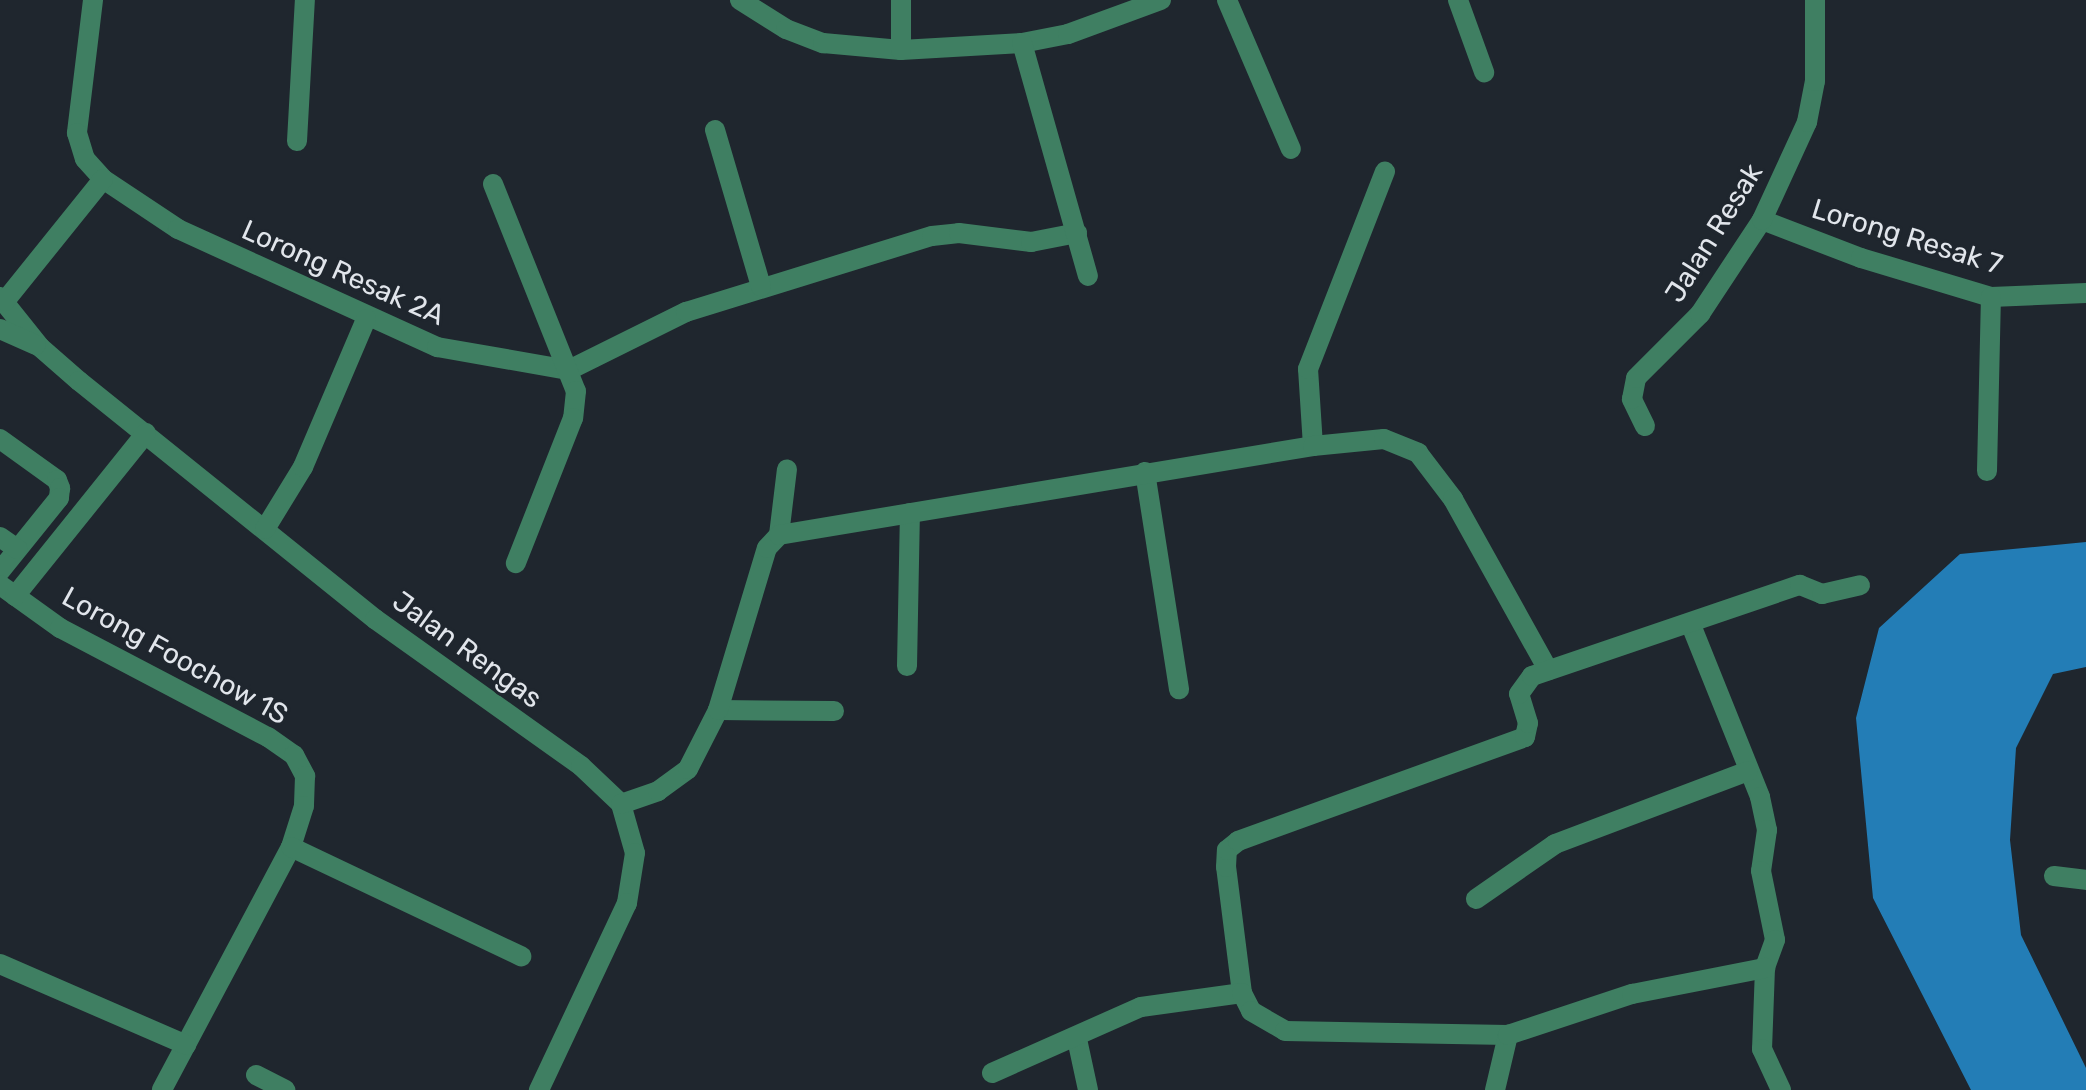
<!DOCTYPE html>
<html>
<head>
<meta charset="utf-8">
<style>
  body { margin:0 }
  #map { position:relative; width:2086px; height:1090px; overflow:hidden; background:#1f262e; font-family:Rubik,sans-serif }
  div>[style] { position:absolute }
  .water>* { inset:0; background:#237db6 }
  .minor>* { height:20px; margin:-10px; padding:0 10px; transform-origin:10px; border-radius:10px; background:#3f7f62 }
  span { translate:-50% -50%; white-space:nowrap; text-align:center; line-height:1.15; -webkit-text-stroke:6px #1f262e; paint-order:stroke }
  .street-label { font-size:28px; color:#e1e5eb }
</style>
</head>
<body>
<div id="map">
  <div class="water">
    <i style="clip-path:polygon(2086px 542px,2086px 667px,2053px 674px,2016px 748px,2010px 840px,2021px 935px,2086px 1068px,2086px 1090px,1971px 1090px,1873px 898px,1856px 718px,1879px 628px,1960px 554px)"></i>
  </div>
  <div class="minor">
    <i style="left:93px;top:0;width:134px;rotate:96.9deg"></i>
    <i style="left:77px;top:133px;width:27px;rotate:73deg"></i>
    <i style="left:85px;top:159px;width:27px;rotate:48deg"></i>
    <i style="left:103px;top:179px;width:90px;rotate:33.7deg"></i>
    <i style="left:178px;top:229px;width:285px;rotate:24.5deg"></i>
    <i style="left:437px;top:347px;width:134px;rotate:9.9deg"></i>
    <i style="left:569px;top:370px;width:131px;rotate:-26.4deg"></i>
    <i style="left:686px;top:312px;width:257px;rotate:-17.2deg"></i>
    <i style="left:932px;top:236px;width:27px;rotate:-6deg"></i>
    <i style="left:959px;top:233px;width:73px;rotate:7.1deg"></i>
    <i style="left:1031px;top:242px;width:47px;rotate:-11.1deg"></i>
    <i style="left:740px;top:0;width:54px;rotate:32.2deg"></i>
    <i style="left:786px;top:29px;width:40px;rotate:21deg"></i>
    <i style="left:823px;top:43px;width:78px;rotate:5.1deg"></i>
    <i style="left:901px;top:50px;width:121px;rotate:-3.3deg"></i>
    <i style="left:1022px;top:43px;width:47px;rotate:-11.1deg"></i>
    <i style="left:1068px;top:34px;width:99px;rotate:-20.1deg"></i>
    <i style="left:901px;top:0;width:50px;rotate:90deg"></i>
    <i style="left:1227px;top:0;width:162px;rotate:66.8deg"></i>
    <i style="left:1458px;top:0;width:77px;rotate:70.1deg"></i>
    <i style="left:1022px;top:43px;width:242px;rotate:74.2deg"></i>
    <i style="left:715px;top:130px;width:163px;rotate:73.6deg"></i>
    <i style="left:297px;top:141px;width:141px;rotate:-86.8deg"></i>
    <i style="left:493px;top:184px;width:223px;rotate:68.2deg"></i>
    <i style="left:576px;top:391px;width:27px;rotate:96deg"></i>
    <i style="left:573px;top:418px;width:156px;rotate:111.5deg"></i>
    <i style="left:1762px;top:220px;width:106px;rotate:21deg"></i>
    <i style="left:1861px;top:258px;width:136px;rotate:16.7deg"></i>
    <i style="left:1991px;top:297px;width:95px;rotate:-2.4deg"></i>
    <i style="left:0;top:297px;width:64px;rotate:51.3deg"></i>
    <i style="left:40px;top:347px;width:52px;rotate:41.1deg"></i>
    <i style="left:79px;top:381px;width:380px;rotate:38.8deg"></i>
    <i style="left:375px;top:619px;width:253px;rotate:35.5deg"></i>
    <i style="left:581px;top:766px;width:55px;rotate:43.5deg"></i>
    <i style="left:621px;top:804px;width:51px;rotate:74.1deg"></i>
    <i style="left:635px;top:853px;width:51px;rotate:99.1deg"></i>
    <i style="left:627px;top:903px;width:207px;rotate:115.2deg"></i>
    <i style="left:5px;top:301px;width:156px;rotate:-51.2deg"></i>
    <i style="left:0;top:329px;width:39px;rotate:24deg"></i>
    <i style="left:1645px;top:426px;width:30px;rotate:-116deg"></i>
    <i style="left:1632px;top:399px;width:21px;rotate:-79deg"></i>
    <i style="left:1636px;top:378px;width:91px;rotate:-45deg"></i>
    <i style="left:1700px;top:314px;width:113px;rotate:-56.6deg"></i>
    <i style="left:1762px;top:220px;width:108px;rotate:-65.3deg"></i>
    <i style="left:1807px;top:122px;width:42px;rotate:-79deg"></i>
    <i style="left:1815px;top:81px;width:81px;rotate:-90deg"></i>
    <i style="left:0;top:439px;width:70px;rotate:35.7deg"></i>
    <i style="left:57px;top:480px;width:9px;rotate:69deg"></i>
    <i style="left:60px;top:488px;width:10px;rotate:96deg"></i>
    <i style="left:59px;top:498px;width:94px;rotate:128.9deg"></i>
    <i style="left:1313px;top:446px;width:77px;rotate:-93.7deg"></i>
    <i style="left:1308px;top:369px;width:212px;rotate:-68.7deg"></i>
    <i style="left:1987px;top:471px;width:174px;rotate:-88.7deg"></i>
    <i style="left:1145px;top:472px;width:220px;rotate:81.1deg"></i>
    <i style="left:265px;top:529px;width:73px;rotate:-58.5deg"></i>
    <i style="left:303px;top:467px;width:161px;rotate:-66.9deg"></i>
    <i style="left:779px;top:535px;width:66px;rotate:-83.1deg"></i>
    <i style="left:0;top:537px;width:21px;rotate:35deg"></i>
    <i style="left:0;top:585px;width:74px;rotate:35.6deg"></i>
    <i style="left:60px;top:628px;width:235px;rotate:27.7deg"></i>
    <i style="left:268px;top:737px;width:32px;rotate:35deg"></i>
    <i style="left:294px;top:755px;width:24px;rotate:62deg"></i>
    <i style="left:305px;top:776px;width:30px;rotate:92deg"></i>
    <i style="left:304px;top:806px;width:43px;rotate:107.6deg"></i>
    <i style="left:291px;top:847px;width:275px;rotate:118deg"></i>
    <i style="left:15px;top:596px;width:209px;rotate:-51.2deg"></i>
    <i style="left:1691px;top:625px;width:185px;rotate:68.1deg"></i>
    <i style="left:1760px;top:797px;width:34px;rotate:78deg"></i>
    <i style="left:1767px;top:830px;width:41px;rotate:98.3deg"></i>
    <i style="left:1761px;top:871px;width:70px;rotate:78.5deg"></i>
    <i style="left:1775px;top:940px;width:30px;rotate:110deg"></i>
    <i style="left:1765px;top:968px;width:81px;rotate:92.1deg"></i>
    <i style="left:1762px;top:1049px;width:45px;rotate:65.1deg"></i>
    <i style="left:907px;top:666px;width:153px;rotate:-88.9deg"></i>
    <i style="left:718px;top:710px;width:116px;rotate:0.5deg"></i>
    <i style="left:621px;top:804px;width:39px;rotate:-19deg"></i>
    <i style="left:658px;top:791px;width:37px;rotate:-36deg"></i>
    <i style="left:688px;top:769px;width:66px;rotate:-63deg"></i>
    <i style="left:718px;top:710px;width:169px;rotate:-73.2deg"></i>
    <i style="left:767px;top:548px;width:18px;rotate:-47deg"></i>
    <i style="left:779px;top:535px;width:541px;rotate:-9.46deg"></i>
    <i style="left:1313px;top:446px;width:71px;rotate:-5.6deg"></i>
    <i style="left:1384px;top:439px;width:37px;rotate:22deg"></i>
    <i style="left:1418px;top:453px;width:58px;rotate:52.7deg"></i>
    <i style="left:1453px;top:499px;width:196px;rotate:60.9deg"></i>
    <i style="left:291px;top:847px;width:255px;rotate:25.4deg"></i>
    <i style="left:2054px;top:876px;width:32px;rotate:7deg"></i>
    <i style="left:1476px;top:899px;width:96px;rotate:-34.8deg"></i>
    <i style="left:1555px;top:844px;width:206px;rotate:-20.7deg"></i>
    <i style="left:0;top:964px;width:203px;rotate:23.5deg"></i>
    <i style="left:1242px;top:993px;width:127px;rotate:-97.2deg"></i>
    <i style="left:1226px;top:867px;width:17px;rotate:-87deg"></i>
    <i style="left:1227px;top:850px;width:14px;rotate:-39deg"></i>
    <i style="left:1238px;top:841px;width:305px;rotate:-19.9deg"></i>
    <i style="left:1525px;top:737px;width:14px;rotate:-78deg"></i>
    <i style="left:1528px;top:723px;width:30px;rotate:-107deg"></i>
    <i style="left:1519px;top:694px;width:22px;rotate:-54deg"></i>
    <i style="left:1532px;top:676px;width:283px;rotate:-18.8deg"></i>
    <i style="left:1800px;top:585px;width:24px;rotate:22deg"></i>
    <i style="left:1822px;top:594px;width:39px;rotate:-13deg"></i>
    <i style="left:1077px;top:1039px;width:52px;rotate:77.8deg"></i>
    <i style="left:992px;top:1073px;width:163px;rotate:-23.9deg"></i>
    <i style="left:1141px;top:1007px;width:102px;rotate:-7.9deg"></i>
    <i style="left:1242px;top:993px;width:20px;rotate:63deg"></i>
    <i style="left:1251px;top:1011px;width:39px;rotate:30deg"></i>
    <i style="left:1285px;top:1031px;width:223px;rotate:1deg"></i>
    <i style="left:256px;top:1075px;width:33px;rotate:27deg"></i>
    <i style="left:1495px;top:1090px;width:57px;rotate:-76.7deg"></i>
    <i style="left:1508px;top:1035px;width:131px;rotate:-18.3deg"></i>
    <i style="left:1632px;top:994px;width:136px;rotate:-11.1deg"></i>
  </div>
  <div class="street-label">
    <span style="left:1714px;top:233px;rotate:-58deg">Jalan Resak</span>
    <span style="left:1907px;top:237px;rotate:17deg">Lorong Resak 7</span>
    <span style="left:343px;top:273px;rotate:24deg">Lorong Resak 2A</span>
    <span style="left:467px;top:650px;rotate:36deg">Jalan Rengas</span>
    <span style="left:175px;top:656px;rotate:29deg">Lorong Foochow 1S</span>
  </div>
</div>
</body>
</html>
